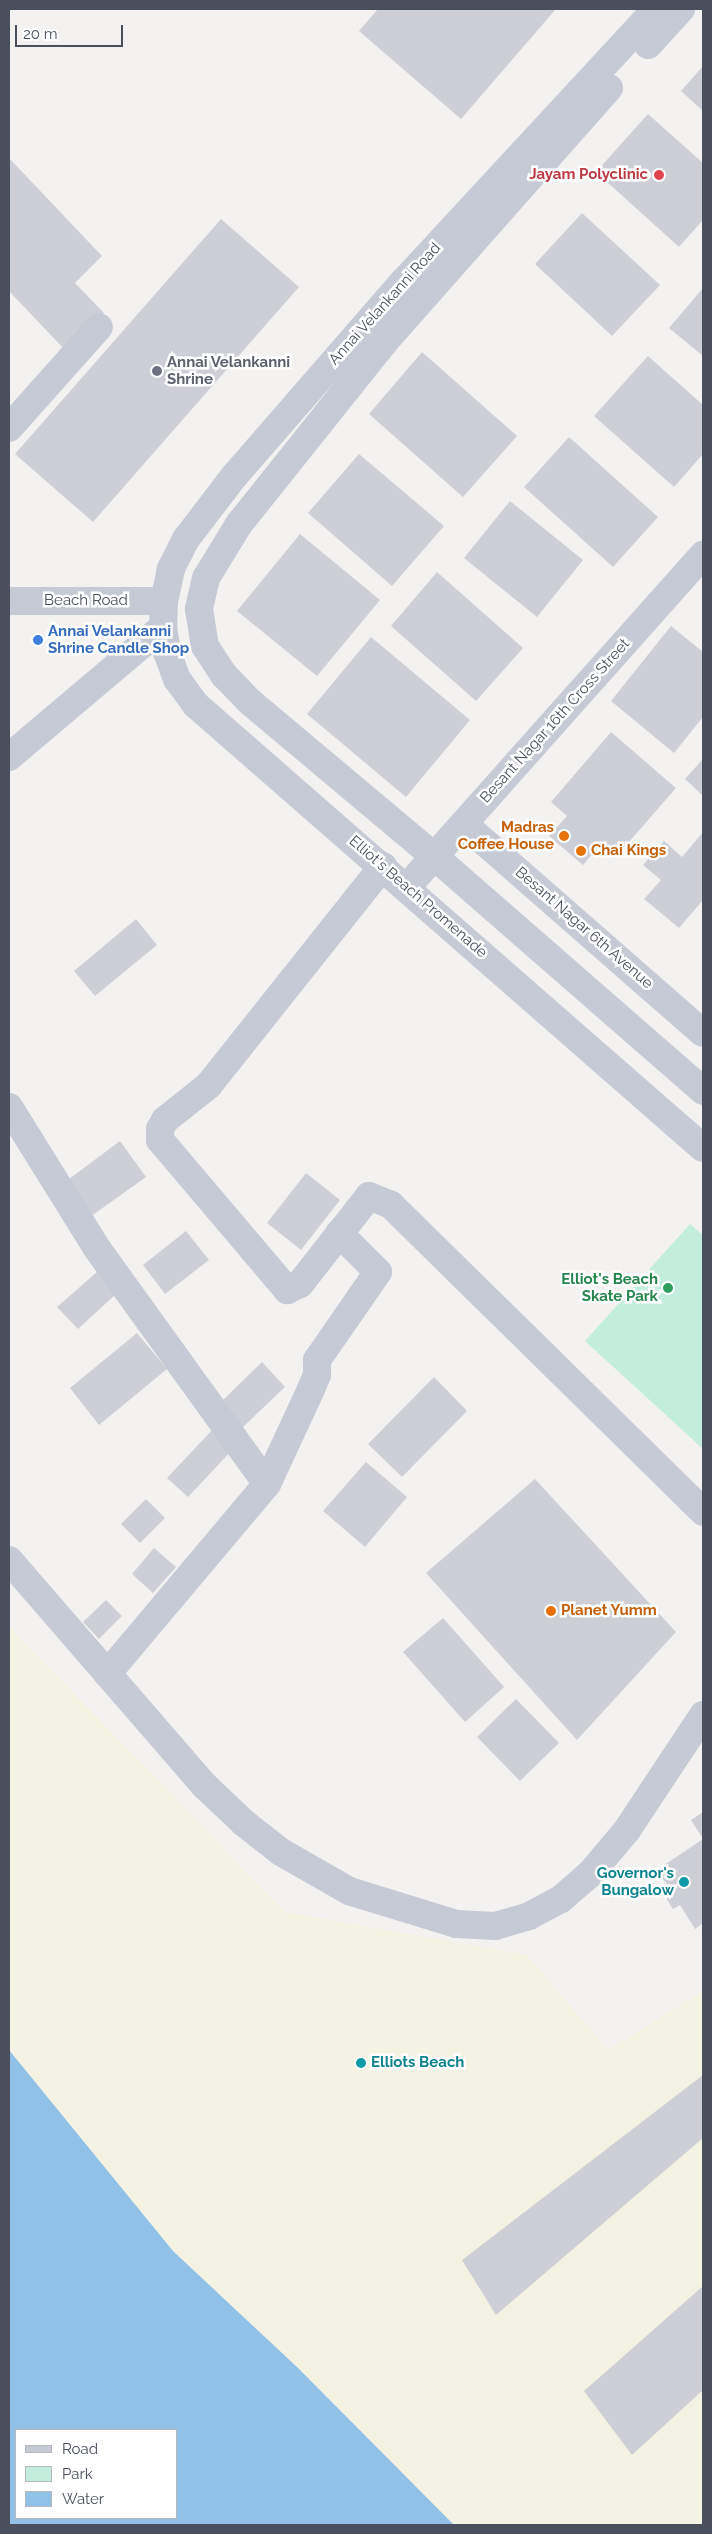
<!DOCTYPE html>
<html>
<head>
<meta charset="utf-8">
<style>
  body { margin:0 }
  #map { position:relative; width:712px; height:2534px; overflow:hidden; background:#f3f2f1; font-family:Raleway,sans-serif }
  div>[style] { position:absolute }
  .green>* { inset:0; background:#c3eede }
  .sand>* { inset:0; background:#f3f2e3 }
  .water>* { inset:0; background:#92c1e8 }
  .building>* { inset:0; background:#cecfd6 }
  .minor>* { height:28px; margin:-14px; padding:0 14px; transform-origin:14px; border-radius:14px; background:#c6cad5 }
  .dots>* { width:14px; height:14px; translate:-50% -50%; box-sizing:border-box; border:2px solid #fff; border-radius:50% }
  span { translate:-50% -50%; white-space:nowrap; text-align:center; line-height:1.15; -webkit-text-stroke:5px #fff; paint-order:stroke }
  .health-label { font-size:15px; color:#be3a42; font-weight:700 }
  .right { translate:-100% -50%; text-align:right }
  .street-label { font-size:15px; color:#4a4f5e }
  .worship-label { font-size:15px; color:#5b616d; font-weight:700 }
  .left { translate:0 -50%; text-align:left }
  .shop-label { font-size:15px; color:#366cbe; font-weight:700 }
  .food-label { font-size:15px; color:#c56008; font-weight:700 }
  .leisure-label { font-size:15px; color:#27864d; font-weight:700 }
  .culture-label { font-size:15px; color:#0d838f; font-weight:700 }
  .frame { position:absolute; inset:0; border:10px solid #4a4f5e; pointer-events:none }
  .legend { position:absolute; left:15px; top:2429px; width:162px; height:90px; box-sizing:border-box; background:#fff; border:1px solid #b7b9bf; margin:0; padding:6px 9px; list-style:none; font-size:15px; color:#4a4f5e }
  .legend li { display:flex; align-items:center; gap:10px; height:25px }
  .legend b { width:25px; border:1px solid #b7b9bf }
  .scale { position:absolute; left:15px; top:25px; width:108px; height:22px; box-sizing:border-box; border:2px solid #4a4f5e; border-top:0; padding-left:6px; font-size:15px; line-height:18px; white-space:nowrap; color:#4a4f5e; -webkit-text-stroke:4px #fff; paint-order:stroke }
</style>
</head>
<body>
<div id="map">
  <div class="green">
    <i style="clip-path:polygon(690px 1224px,703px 1235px,703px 1449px,585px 1341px)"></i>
  </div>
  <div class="sand">
    <i style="clip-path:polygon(9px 1626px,285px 1912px,527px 1955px,608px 2050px,703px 1991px,703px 2525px,454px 2525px,298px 2368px,173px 2251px,28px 2077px,9px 2050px)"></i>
  </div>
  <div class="water">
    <i style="clip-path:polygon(evenodd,9px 2050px,173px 2251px,298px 2368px,454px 2525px,9px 2525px,9px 2050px,16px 2430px,176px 2430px,176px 2518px,16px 2518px,16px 2430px)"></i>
  </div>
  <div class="building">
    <i style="clip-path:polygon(378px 9px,556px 9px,461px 119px,359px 31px)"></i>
    <i style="clip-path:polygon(703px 66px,703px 111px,681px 91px)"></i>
    <i style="clip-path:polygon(648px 114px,703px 163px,703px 220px,679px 247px,596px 172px)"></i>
    <i style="clip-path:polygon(9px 158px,102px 256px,75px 283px,104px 313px,65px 350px,9px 291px)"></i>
    <i style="clip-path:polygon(582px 213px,660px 285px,612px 336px,535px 264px)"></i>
    <i style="clip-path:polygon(221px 219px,299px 287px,93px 522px,15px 454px)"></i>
    <i style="clip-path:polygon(703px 288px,703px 356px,669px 328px)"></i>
    <i style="clip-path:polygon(422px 352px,517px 436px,463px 497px,369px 414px)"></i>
    <i style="clip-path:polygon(648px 356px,703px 405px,703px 454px,674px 487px,594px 416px)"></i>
    <i style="clip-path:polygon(569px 437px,658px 517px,613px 567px,524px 487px)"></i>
    <i style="clip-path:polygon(359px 454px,444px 526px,392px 586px,308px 513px)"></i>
    <i style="clip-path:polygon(510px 501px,583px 560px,537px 617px,464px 558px)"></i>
    <i style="clip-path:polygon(300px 534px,380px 600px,317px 676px,237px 611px)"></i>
    <i style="clip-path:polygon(437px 572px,523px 648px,476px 701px,391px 626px)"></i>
    <i style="clip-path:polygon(671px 626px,703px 652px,703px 717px,674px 753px,611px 701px)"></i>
    <i style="clip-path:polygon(371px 637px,470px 720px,406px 797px,307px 714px)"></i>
    <i style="clip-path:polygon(611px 732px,676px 788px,615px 858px,600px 845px,583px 865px,549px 836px,567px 816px,551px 802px)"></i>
    <i style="clip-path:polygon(703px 759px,703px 796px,685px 779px)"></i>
    <i style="clip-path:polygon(703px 832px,703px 900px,679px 928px,644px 899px,661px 880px,643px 865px,664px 841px,682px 857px)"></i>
    <i style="clip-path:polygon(136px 919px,157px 945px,95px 996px,74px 971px)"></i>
    <i style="clip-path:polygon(120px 1141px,146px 1177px,90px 1217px,65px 1182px)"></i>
    <i style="clip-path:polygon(306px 1173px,340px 1200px,301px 1250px,267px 1223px)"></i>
    <i style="clip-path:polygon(186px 1231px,209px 1260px,165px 1294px,143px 1265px)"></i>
    <i style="clip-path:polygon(97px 1272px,116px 1294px,78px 1329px,57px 1307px)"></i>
    <i style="clip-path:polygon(137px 1333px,167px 1369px,99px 1425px,70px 1388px)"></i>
    <i style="clip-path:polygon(262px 1362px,285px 1387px,241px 1429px,219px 1404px)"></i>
    <i style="clip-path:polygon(434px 1377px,467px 1411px,402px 1477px,368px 1444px)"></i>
    <i style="clip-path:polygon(214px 1428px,235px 1447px,188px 1497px,167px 1478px)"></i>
    <i style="clip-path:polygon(366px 1462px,407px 1497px,365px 1547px,323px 1511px)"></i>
    <i style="clip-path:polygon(535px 1479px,676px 1632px,577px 1740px,426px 1573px)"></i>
    <i style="clip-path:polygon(146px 1499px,165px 1518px,140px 1543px,121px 1524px)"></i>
    <i style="clip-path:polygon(154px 1548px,176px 1567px,153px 1593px,132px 1574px)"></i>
    <i style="clip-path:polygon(106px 1600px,122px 1616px,99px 1639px,83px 1622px)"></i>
    <i style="clip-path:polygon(443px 1618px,504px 1687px,465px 1722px,403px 1652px)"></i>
    <i style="clip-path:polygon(516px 1699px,559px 1743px,520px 1781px,477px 1737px)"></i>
    <i style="clip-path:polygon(703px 1812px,703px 1839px,691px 1820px)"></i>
    <i style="clip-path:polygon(703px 1839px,703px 1923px,695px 1929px,680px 1905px,673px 1909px,666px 1898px,673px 1894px,657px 1870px)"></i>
    <i style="clip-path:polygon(703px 2075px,703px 2138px,496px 2315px,462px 2260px)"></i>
    <i style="clip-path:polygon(703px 2286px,703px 2390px,632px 2455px,584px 2391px)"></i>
  </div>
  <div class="minor">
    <i style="left:656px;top:9px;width:372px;rotate:132.8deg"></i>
    <i style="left:403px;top:282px;width:256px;rotate:131deg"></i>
    <i style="left:235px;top:475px;width:81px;rotate:127.4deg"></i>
    <i style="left:186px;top:539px;width:34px;rotate:117deg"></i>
    <i style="left:171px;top:569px;width:33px;rotate:102deg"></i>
    <i style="left:164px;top:601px;width:26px;rotate:92deg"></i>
    <i style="left:163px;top:627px;width:25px;rotate:81deg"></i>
    <i style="left:167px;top:652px;width:29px;rotate:70deg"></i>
    <i style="left:177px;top:679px;width:32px;rotate:54deg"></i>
    <i style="left:196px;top:705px;width:673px;rotate:41.15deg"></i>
    <i style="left:648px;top:45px;width:49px;rotate:-47.5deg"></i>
    <i style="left:609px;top:88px;width:337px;rotate:131.5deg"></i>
    <i style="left:386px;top:340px;width:236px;rotate:128.6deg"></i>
    <i style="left:239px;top:524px;width:63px;rotate:121.4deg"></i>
    <i style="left:206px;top:578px;width:32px;rotate:103deg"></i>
    <i style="left:199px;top:609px;width:37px;rotate:81deg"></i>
    <i style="left:205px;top:646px;width:35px;rotate:57deg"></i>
    <i style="left:224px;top:675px;width:36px;rotate:46deg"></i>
    <i style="left:249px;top:701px;width:243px;rotate:40deg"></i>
    <i style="left:435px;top:857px;width:356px;rotate:41.1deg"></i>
    <i style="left:9px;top:428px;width:135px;rotate:-48.3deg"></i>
    <i style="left:9px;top:601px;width:155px"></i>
    <i style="left:9px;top:757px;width:202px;rotate:-40.2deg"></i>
    <i style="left:464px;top:824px;width:317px;rotate:41.2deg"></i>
    <i style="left:383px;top:866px;width:280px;rotate:128.5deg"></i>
    <i style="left:209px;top:1085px;width:56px;rotate:141.5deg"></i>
    <i style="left:165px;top:1120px;width:10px;rotate:119deg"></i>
    <i style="left:160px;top:1129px;width:11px;rotate:90deg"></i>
    <i style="left:160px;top:1140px;width:197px;rotate:49.7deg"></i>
    <i style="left:287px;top:1290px;width:14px;rotate:-25deg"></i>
    <i style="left:300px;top:1284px;width:112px;rotate:-51.9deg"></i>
    <i style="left:369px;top:1196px;width:24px;rotate:22deg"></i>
    <i style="left:391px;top:1205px;width:438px;rotate:44.5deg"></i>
    <i style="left:407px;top:887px;width:445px;rotate:-48.3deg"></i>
    <i style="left:9px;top:1107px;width:165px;rotate:58.1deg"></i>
    <i style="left:96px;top:1247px;width:292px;rotate:54.2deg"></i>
    <i style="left:267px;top:1484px;width:248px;rotate:130.1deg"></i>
    <i style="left:267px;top:1484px;width:105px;rotate:-65.1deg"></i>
    <i style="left:311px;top:1389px;width:15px;rotate:-67deg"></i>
    <i style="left:317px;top:1375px;width:15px;rotate:-90deg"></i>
    <i style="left:317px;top:1360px;width:107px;rotate:-55.3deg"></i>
    <i style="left:378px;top:1272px;width:55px;rotate:-135deg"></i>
    <i style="left:9px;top:1560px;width:299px;rotate:49.1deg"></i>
    <i style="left:205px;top:1786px;width:54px;rotate:43.5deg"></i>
    <i style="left:244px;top:1823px;width:47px;rotate:38.1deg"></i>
    <i style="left:281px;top:1852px;width:78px;rotate:29.8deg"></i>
    <i style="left:349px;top:1891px;width:112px;rotate:17.1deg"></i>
    <i style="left:456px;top:1924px;width:39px;rotate:3deg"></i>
    <i style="left:495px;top:1926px;width:35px;rotate:-16deg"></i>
    <i style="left:529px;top:1916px;width:36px;rotate:-28deg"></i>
    <i style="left:561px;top:1899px;width:38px;rotate:-41deg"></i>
    <i style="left:590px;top:1874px;width:57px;rotate:-49.9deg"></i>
    <i style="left:627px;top:1830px;width:138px;rotate:-56.5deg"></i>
  </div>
  <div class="dots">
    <i style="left:659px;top:175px;background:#e0444e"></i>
    <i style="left:157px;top:371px;background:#6b7280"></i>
    <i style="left:38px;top:640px;background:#3f7fe0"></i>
    <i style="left:564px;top:836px;background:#e8710a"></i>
    <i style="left:581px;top:851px;background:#e8710a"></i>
    <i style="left:668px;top:1288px;background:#2e9e5b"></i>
    <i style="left:551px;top:1611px;background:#e8710a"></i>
    <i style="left:684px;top:1882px;background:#0f9aa8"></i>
    <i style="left:361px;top:2063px;background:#0f9aa8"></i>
  </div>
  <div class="health-label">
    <span class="right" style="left:648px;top:175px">Jayam Polyclinic</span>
  </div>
  <div class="street-label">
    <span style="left:385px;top:304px;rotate:-48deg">Annai Velankanni Road</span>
    <span style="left:86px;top:601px">Beach Road</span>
    <span style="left:555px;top:721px;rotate:-48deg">Besant Nagar 16th Cross Street</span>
    <span style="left:418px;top:897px;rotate:41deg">Elliot's Beach Promenade</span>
    <span style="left:584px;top:928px;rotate:41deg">Besant Nagar 6th Avenue</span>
  </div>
  <div class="worship-label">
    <span class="left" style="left:167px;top:371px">Annai Velankanni<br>Shrine</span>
  </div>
  <div class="shop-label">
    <span class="left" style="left:48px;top:640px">Annai Velankanni<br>Shrine Candle Shop</span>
  </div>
  <div class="food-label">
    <span class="right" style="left:554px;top:836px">Madras<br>Coffee House</span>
    <span class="left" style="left:591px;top:851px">Chai Kings</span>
    <span class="left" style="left:561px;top:1611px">Planet Yumm</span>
  </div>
  <div class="leisure-label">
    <span class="right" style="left:658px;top:1288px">Elliot's Beach<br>Skate Park</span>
  </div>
  <div class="culture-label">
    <span class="right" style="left:674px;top:1882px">Governor's<br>Bungalow</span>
    <span class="left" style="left:371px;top:2063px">Elliots Beach</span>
  </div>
  <div class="frame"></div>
  <ul class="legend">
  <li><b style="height:6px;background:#c6cad5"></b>Road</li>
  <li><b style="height:14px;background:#c3eede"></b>Park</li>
  <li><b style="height:14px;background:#92c1e8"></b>Water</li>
  </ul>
  <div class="scale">20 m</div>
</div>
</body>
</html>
